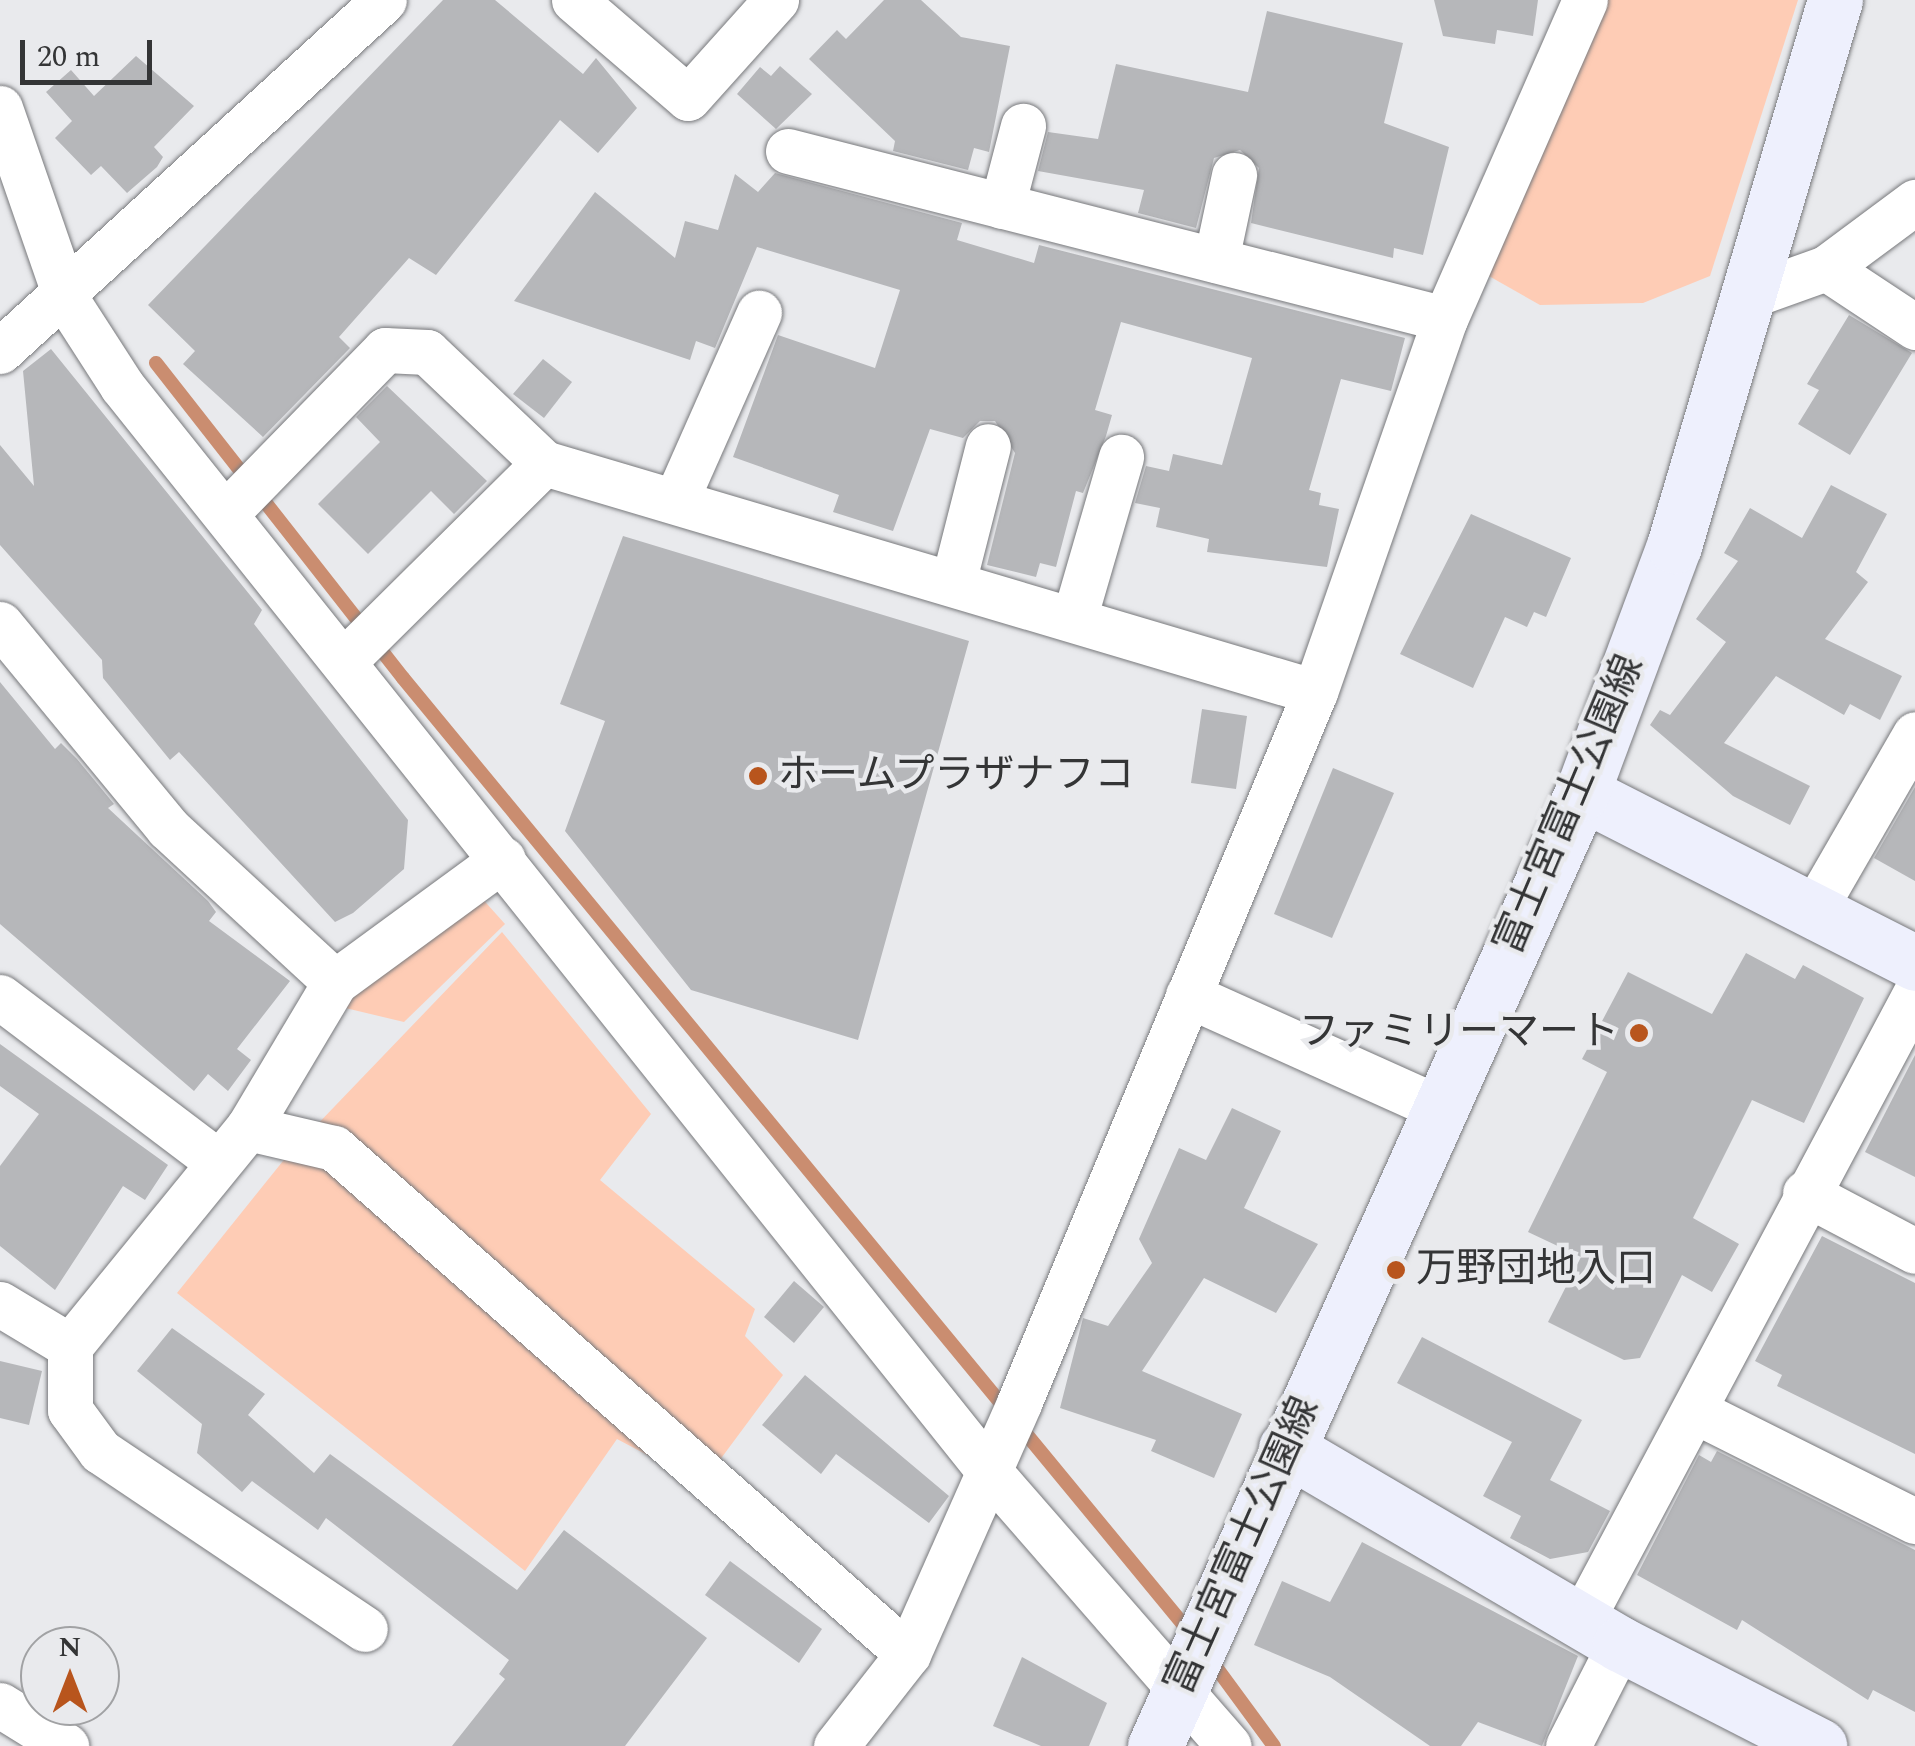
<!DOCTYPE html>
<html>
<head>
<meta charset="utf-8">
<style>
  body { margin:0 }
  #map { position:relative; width:1915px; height:1746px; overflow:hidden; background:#e9eaed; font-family:Spectral,"Noto Sans JP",serif }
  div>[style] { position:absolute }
  .green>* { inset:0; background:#feccb5 }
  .stream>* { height:14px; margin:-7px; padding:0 7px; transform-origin:7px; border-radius:7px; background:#ca8d70 }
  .building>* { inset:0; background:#b6b7ba }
  .roads { filter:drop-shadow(0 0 2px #78797c) drop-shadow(0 0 2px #78797c) }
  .street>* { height:45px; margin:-22.5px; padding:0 22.5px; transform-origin:22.5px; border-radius:22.5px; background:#fff }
  .secondary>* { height:55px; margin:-27.5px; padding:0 27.5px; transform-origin:27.5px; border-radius:27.5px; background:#eef0fd }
  .dots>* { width:28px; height:28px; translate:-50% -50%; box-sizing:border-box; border:5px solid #e9eaed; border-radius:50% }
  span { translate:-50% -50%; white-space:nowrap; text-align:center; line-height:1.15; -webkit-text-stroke:9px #e9eaed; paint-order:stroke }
  .poi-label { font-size:40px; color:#343536 }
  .left { translate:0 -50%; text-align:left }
  .right { translate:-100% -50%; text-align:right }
  .street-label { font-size:40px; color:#343536 }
  .north { position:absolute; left:20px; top:1626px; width:100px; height:100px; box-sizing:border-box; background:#e9eaed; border:2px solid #a1a2a4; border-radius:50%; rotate:0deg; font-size:28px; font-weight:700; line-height:40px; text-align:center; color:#343536 }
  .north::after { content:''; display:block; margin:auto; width:35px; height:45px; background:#b8551d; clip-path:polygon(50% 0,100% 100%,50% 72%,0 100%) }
  .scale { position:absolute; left:20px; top:40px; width:132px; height:45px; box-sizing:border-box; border:5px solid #343536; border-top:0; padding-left:12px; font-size:30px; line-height:35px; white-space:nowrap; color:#343536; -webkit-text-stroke:8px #e9eaed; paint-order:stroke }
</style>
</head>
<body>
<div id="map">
  <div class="green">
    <i style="clip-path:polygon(1604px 0,1798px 0,1710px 276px,1643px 303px,1540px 305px,1480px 271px)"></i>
    <i style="clip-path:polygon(470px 885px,505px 924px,404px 1022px,337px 1006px)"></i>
    <i style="clip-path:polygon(502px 932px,651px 1114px,600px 1180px,755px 1309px,745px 1336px,783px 1375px,702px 1484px,617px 1439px,525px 1571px,177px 1293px,287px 1156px)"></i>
  </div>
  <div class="stream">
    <i style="left:156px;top:363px;width:400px;rotate:51.9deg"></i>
    <i style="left:403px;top:678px;width:1239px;rotate:50.5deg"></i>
    <i style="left:1210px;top:1659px;width:108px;rotate:53.7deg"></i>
  </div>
  <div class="building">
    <i style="clip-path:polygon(443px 0,495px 0,583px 74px,596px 58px,637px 108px,598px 153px,560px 120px,436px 275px,409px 258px,339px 337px,350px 348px,263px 437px,183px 364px,195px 351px,148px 305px)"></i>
    <i style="clip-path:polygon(884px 0,921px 0,961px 37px,1010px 46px,989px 152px,974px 148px,968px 170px,893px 151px,895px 141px,809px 59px,837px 30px,846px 39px)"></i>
    <i style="clip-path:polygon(1434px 0,1538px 0,1533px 36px,1497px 30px,1495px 44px,1443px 36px)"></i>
    <i style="clip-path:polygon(1267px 11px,1403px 43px,1384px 123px,1449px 147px,1423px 255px,1394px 248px,1393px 258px,1251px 223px,1259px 168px,1240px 150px,1214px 158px,1196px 228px,1138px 213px,1144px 190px,1038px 171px,1048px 132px,1098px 139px,1116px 64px,1248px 92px)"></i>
    <i style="clip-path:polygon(136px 56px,194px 106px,154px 147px,163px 157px,157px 167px,127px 193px,101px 166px,91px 175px,55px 138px,72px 121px,46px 92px,71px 70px,94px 96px)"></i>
    <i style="clip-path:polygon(780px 66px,812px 94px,776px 129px,737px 94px,760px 67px,771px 76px)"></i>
    <i style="clip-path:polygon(775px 173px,962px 223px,957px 240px,1034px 263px,1039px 245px,1405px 338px,1391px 391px,1341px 379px,1309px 490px,1321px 493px,1319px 505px,1339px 509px,1327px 567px,1207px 552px,1209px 539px,1156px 527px,1160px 508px,1135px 503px,1146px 466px,1169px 471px,1173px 454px,1222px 465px,1252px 358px,1121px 322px,1095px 410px,1112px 415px,1106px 436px,1083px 493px,1076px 491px,1056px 567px,1040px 563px,1036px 577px,987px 565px,1015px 453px,995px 421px,980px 421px,963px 438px,930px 429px,893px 531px,833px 512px,839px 495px,733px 457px,778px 335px,875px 368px,900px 290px,757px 247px,715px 348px,696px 341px,690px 360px,514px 301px,595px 192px,675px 258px,685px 221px,718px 230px,735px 174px,758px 192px)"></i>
    <i style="clip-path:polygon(1849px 315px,1912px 353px,1850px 455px,1798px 424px,1819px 390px,1807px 384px)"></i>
    <i style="clip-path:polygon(51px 349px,262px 610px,254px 624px,408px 820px,404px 869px,353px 913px,335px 922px,179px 752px,170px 760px,103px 678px,102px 660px,0 545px,0 445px,34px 486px,23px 371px)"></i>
    <i style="clip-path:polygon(543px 359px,572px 382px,544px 418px,513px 394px)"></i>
    <i style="clip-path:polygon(387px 386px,487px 481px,454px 514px,431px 491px,368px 554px,318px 504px,380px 442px,356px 417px)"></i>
    <i style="clip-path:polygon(1831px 485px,1887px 514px,1856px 572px,1868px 582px,1825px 639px,1902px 676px,1880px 720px,1850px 704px,1844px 715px,1776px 676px,1724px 743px,1810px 786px,1790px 825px,1733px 796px,1650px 725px,1660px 710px,1670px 715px,1726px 642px,1696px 619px,1738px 561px,1724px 553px,1750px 508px,1802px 538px)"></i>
    <i style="clip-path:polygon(1471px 514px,1571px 558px,1546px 617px,1534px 612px,1527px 627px,1505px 617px,1473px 688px,1400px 654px)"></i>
    <i style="clip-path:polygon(623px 536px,969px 641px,858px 1040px,691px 990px,565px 831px,605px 721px,560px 704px)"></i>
    <i style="clip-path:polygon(0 682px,55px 749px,61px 743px,77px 759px,114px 804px,108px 808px,208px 901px,216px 912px,209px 921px,290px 981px,237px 1049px,251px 1060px,228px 1091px,208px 1074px,194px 1091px,0 924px)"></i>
    <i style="clip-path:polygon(1202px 709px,1247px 716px,1236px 789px,1191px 783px)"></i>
    <i style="clip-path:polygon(1333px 768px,1394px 793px,1332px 938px,1274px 914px)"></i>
    <i style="clip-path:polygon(1915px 787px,1915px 881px,1874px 858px)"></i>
    <i style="clip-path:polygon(1746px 953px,1795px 979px,1803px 965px,1864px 998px,1804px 1123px,1752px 1100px,1693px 1218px,1739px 1244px,1712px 1292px,1682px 1275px,1640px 1358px,1624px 1360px,1548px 1322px,1581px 1257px,1528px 1232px,1607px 1072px,1582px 1059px,1628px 972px,1712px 1014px)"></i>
    <i style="clip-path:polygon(0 1044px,168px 1165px,145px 1200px,123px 1186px,55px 1290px,0 1246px,0 1166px,39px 1114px,0 1086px)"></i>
    <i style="clip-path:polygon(1915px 1055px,1915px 1177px,1865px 1152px)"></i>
    <i style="clip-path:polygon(1232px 1108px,1281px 1131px,1244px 1208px,1318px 1244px,1276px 1313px,1204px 1278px,1142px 1371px,1242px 1414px,1214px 1478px,1151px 1451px,1156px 1440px,1060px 1408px,1083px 1318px,1108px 1326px,1152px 1263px,1139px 1239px,1179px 1148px,1206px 1160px)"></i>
    <i style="clip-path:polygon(1822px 1236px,1915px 1283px,1915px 1454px,1777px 1386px,1782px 1375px,1755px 1361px)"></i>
    <i style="clip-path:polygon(794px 1281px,824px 1307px,794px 1343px,764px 1317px)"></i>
    <i style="clip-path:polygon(172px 1328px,265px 1394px,248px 1415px,314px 1473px,330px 1454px,517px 1590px,564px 1530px,707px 1638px,625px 1746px,452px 1746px,505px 1679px,499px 1674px,509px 1660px,326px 1518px,318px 1530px,252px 1481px,242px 1492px,197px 1453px,202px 1424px,137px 1371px)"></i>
    <i style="clip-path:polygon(1422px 1337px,1582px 1420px,1550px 1480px,1610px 1511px,1588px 1552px,1550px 1559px,1510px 1538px,1521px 1516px,1483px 1496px,1512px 1442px,1397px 1383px)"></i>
    <i style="clip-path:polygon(0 1361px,42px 1371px,29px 1425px,0 1418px)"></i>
    <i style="clip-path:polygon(805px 1375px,949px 1496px,929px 1523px,836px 1454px,821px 1474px,762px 1425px)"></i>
    <i style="clip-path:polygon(1717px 1451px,1915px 1550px,1915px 1712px,1873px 1690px,1868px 1700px,1742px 1620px,1737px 1630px,1637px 1575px,1699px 1455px,1711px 1462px)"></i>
    <i style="clip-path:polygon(1362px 1542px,1578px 1656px,1542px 1746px,1478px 1722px,1461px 1746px,1430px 1746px,1330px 1677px,1254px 1645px,1282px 1581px,1330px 1602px)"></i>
    <i style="clip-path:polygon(730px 1561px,822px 1629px,799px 1663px,705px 1595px)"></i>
    <i style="clip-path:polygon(1022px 1657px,1107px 1703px,1089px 1746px,1041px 1746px,993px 1726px)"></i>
  </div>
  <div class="roads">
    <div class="street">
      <i style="left:574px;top:0;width:150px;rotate:40.7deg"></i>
      <i style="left:688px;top:98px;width:132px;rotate:-48.1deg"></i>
      <i style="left:0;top:108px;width:202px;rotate:70.9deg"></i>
      <i style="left:66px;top:299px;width:103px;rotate:57.2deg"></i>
      <i style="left:122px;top:386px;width:1387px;rotate:51.38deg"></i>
      <i style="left:988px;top:1470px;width:366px;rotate:48.9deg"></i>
      <i style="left:788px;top:151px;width:678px;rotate:14.34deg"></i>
      <i style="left:1002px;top:206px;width:83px;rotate:-75.3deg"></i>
      <i style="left:1216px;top:260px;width:87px;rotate:-78deg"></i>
      <i style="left:1826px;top:268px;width:107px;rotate:33.5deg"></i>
      <i style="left:1748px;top:296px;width:83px;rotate:-19.7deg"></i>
      <i style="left:1826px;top:268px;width:111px;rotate:-36.6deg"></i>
      <i style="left:0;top:351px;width:520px;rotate:-42.43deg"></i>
      <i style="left:676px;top:500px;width:205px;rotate:-66.1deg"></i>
      <i style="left:228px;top:511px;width:225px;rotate:-45.7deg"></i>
      <i style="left:385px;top:350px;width:42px;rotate:2.7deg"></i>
      <i style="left:427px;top:352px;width:161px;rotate:43.5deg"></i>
      <i style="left:953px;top:583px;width:141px;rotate:-75.7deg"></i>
      <i style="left:1074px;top:619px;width:169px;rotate:-73.8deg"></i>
      <i style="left:0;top:624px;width:264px;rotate:50.5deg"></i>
      <i style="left:168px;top:828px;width:227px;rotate:42.7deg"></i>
      <i style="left:346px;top:659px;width:279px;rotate:-44.7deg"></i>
      <i style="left:544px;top:463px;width:804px;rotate:16.54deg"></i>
      <i style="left:1813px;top:911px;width:204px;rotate:-60deg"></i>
      <i style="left:1188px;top:995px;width:275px;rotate:24.2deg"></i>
      <i style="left:0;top:997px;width:273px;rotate:37.1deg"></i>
      <i style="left:248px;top:1128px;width:88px;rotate:13.1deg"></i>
      <i style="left:334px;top:1148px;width:765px;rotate:41.4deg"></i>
      <i style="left:1805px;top:1193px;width:124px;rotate:27.8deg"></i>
      <i style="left:0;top:1304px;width:82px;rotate:31deg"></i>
      <i style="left:70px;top:1346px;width:64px;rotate:90deg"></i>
      <i style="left:70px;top:1410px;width:51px;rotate:53.8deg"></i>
      <i style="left:100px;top:1451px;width:319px;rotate:33.9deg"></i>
      <i style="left:70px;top:1346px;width:281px;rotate:-50.8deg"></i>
      <i style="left:248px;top:1128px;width:170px;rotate:-59.2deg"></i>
      <i style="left:335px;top:982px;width:208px;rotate:-36.2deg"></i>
      <i style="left:1695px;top:1411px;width:246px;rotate:26.6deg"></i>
      <i style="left:1582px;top:1619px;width:708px;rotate:-61.95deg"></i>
      <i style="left:0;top:1705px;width:78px;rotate:31.8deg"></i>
      <i style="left:836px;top:1746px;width:117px;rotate:-52deg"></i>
      <i style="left:908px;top:1654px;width:274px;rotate:-66.1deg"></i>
      <i style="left:1019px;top:1403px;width:770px;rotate:-67.4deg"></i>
      <i style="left:1315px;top:692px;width:395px;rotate:-70.8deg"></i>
      <i style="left:1445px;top:319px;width:348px;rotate:-66.3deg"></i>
      <i style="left:1568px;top:1746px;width:114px;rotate:-63deg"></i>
    </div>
    <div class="secondary">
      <i style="left:1582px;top:793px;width:374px;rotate:27deg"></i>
      <i style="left:1286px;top:1448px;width:387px;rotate:30.4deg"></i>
      <i style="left:1620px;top:1644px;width:224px;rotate:27.1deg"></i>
      <i style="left:1155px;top:1746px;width:1044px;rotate:-65.86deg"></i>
      <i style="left:1582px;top:793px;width:264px;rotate:-69.6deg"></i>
      <i style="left:1674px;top:546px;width:569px;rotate:-73.57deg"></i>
    </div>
  </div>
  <div class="dots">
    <i style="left:758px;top:776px;background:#b8551d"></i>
    <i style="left:1639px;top:1033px;background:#b8551d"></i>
    <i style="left:1396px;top:1270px;background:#b8551d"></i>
  </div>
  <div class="poi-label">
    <span class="left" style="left:778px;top:776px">ホームプラザナフコ</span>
    <span class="right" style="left:1619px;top:1033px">ファミリーマート</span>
    <span class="left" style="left:1416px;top:1270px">万野団地入口</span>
  </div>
  <div class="street-label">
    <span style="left:1570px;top:805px;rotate:-67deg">富士宮富士公園線</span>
    <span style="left:1243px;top:1546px;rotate:-66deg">富士宮富士公園線</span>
  </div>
  <div class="north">N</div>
  <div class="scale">20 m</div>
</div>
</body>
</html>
